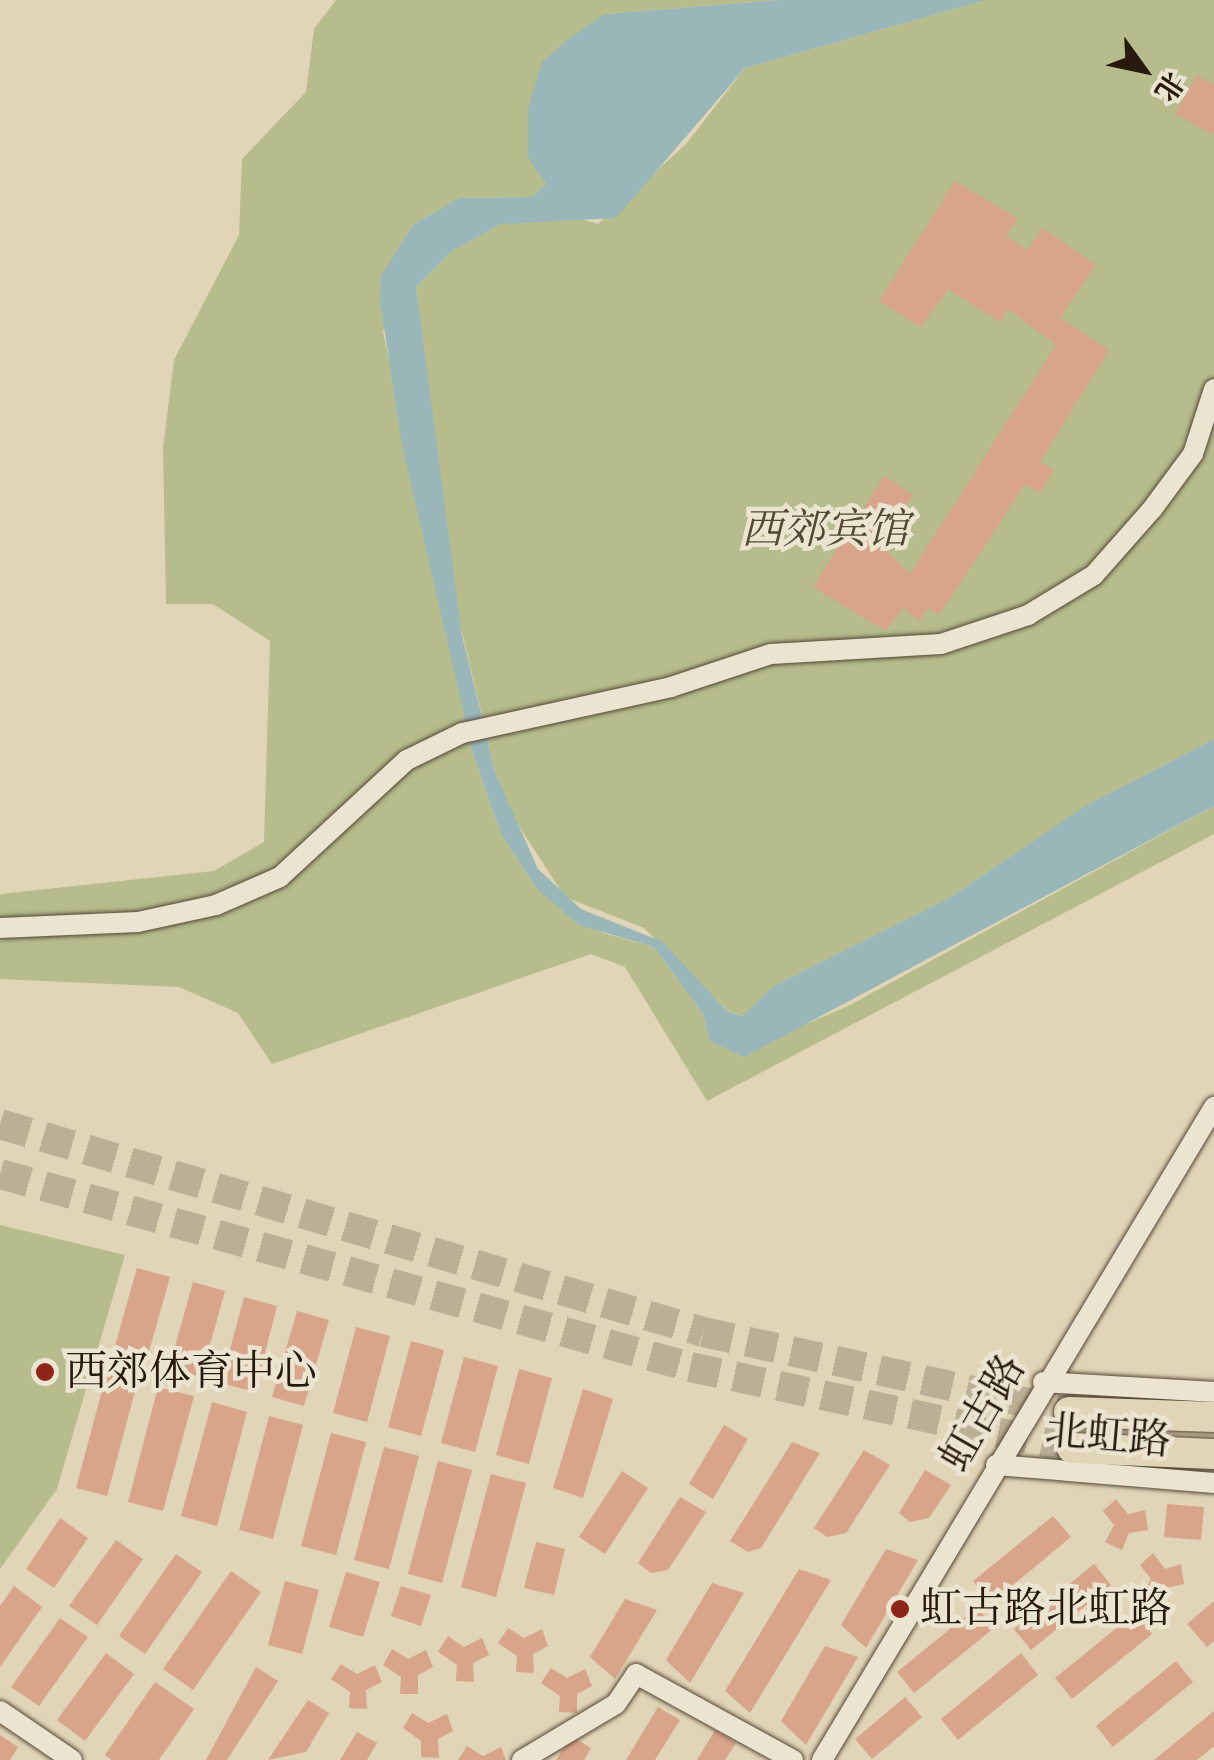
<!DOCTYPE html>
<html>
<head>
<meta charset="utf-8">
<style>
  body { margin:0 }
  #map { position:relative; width:1214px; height:1760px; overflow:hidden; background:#e0d5b7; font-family:Cardo,"Noto Serif SC",serif }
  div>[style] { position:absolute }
  .green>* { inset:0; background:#b6bc8c }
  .water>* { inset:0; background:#99b6b9 }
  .building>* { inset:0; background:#d8a48a }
  .highway-tunnel>* { height:30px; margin-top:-15px; transform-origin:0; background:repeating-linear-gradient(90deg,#bbaf95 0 30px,transparent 0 45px) }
  .roads { filter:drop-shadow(0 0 2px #554837) drop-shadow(0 0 2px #554837) }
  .minor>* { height:20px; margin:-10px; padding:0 10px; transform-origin:10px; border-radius:10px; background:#ebe4d0 }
  .highway>* { height:30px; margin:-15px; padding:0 15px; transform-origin:15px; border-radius:15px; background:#e0d5b7 }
  .dots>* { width:28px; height:28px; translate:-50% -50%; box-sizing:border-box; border:5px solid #ebe4d0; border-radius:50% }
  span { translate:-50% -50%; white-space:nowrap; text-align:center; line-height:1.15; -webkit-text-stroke:9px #ebe4d0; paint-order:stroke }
  .park-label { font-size:42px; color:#524a32; font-style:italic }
  .poi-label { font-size:42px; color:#27190c }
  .left { translate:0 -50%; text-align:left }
  .street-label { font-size:42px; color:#27190c }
  .north { position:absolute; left:1094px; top:20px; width:100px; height:100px; -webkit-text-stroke:8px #ebe4d0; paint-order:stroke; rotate:123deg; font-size:28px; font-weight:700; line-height:40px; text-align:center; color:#27190c }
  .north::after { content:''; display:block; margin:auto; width:35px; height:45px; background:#27190c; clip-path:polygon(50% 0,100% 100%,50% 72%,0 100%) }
</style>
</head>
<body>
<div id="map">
  <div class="green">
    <i style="clip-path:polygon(336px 0,779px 0,605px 14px,528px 109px,528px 158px,546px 184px,532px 197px,459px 198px,413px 225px,383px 332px,473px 753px,501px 834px,537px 889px,603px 933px,654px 947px,703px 1014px,710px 1041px,799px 1027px,850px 1005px,1214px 806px,1214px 834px,707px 1101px,625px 967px,591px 954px,272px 1064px,238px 1013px,179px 987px,0 979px,0 894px,214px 871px,264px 842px,270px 641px,213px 604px,166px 604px,163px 448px,174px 360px,239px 235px,242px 159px,306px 92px,314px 29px)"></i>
    <i style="clip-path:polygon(986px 0,1214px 0,1214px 739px,1085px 806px,949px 898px,772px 987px,744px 1016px,728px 1011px,644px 928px,565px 897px,517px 823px,495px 772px,452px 589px,416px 287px,452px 251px,501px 224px,570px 216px,598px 224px,686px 144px,745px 68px)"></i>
    <i style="clip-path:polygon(0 1225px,125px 1255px,57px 1489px,0 1569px)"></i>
  </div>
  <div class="water">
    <i style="clip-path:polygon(779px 0,986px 0,745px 68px,616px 218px,501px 224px,452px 251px,416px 287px,462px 635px,495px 772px,538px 869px,581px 909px,663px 942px,727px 1011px,743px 1016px,772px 987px,949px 898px,1085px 806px,1214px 739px,1214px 806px,744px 1057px,710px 1041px,703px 1014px,654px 947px,579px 925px,537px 889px,501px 834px,473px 753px,402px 445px,380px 301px,381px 276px,413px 225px,459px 198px,532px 197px,546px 184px,528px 158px,528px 109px,542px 62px,571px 37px,605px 14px)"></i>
  </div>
  <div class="building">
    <i style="clip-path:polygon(1197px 75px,1214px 85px,1214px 135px,1175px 114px)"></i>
    <i style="clip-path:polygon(955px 181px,1018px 219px,1006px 236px,1027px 250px,1042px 228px,1096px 265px,1060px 318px,1109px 350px,1040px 462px,1054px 470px,1040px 493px,1025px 484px,939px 615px,928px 608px,919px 621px,903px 608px,886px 631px,813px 587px,884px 476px,913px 495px,879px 543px,910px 574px,1056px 345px,1008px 309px,1000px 322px,948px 289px,921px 327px,879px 301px)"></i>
    <i style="clip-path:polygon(137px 1268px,170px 1277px,146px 1362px,113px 1353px)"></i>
    <i style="clip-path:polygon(193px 1282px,225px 1291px,201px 1377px,169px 1368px)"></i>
    <i style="clip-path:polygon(244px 1297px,277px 1306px,255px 1392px,221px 1383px)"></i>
    <i style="clip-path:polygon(297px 1311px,329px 1320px,304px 1406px,272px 1397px)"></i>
    <i style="clip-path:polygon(356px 1327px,390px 1336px,367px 1422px,333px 1413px)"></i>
    <i style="clip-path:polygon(411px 1341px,444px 1350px,421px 1436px,388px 1427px)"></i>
    <i style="clip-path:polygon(464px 1357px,498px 1366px,475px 1452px,441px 1443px)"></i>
    <i style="clip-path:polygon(519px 1369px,552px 1378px,529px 1464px,496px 1455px)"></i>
    <i style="clip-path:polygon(107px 1372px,138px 1380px,107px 1496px,76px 1488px)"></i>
    <i style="clip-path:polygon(158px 1387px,194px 1396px,163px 1511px,128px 1502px)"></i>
    <i style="clip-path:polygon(583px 1389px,613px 1399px,583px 1498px,553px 1488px)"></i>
    <i style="clip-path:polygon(212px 1402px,247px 1412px,217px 1526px,181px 1516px)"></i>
    <i style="clip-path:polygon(269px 1416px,303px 1425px,273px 1539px,239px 1530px)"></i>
    <i style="clip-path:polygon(724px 1425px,748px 1439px,713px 1499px,689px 1484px)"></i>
    <i style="clip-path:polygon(331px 1433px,366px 1442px,336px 1555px,301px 1546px)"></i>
    <i style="clip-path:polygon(792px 1442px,820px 1453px,761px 1548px,748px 1552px,730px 1541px)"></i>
    <i style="clip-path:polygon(384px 1447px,419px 1456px,389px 1569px,354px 1560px)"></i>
    <i style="clip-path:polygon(864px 1450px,890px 1465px,846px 1533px,827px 1537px,814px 1528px)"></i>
    <i style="clip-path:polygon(438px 1461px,472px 1470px,442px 1583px,408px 1574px)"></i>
    <i style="clip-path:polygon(925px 1470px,951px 1485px,929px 1518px,910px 1522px,899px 1513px)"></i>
    <i style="clip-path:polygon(622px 1471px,648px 1488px,605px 1554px,579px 1537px)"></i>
    <i style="clip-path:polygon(491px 1474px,526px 1483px,496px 1597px,461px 1587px)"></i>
    <i style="clip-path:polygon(680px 1497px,706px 1512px,668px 1570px,651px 1573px,638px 1563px)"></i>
    <i style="clip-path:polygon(1116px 1499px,1128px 1514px,1145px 1510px,1148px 1530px,1129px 1533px,1122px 1550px,1105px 1542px,1114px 1525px,1103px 1511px)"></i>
    <i style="clip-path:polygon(1167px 1504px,1204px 1507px,1201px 1540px,1164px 1537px)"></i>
    <i style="clip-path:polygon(1053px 1516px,1071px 1537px,991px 1603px,973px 1581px)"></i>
    <i style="clip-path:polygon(60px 1518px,88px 1538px,54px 1588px,26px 1569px)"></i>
    <i style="clip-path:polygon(116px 1540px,143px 1559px,97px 1625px,69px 1606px)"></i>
    <i style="clip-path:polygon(536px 1542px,565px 1549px,554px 1595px,524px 1588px)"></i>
    <i style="clip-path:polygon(886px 1549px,918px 1560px,866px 1648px,841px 1625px)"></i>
    <i style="clip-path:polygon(1153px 1553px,1165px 1569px,1181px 1564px,1184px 1584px,1166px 1588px,1158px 1604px,1141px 1596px,1151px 1579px,1140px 1565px)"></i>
    <i style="clip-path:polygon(176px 1554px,202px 1572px,145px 1654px,119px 1636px)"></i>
    <i style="clip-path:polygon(1094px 1564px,1111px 1585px,1031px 1650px,1014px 1629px)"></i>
    <i style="clip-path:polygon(799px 1569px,831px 1580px,750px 1713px,725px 1691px)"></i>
    <i style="clip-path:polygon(231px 1571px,261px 1592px,193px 1690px,163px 1669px)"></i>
    <i style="clip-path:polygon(346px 1572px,380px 1582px,363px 1637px,329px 1627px)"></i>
    <i style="clip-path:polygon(285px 1581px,319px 1590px,302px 1654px,268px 1645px)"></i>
    <i style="clip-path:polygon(712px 1583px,744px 1593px,690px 1683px,666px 1660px)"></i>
    <i style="clip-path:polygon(14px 1586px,42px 1607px,0 1667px,0 1606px)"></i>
    <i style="clip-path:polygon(401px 1586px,431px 1595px,421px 1626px,391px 1616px)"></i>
    <i style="clip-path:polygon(625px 1599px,657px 1610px,615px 1679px,590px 1657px)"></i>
    <i style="clip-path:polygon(1214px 1601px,1214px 1641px,1207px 1647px,1187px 1624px)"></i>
    <i style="clip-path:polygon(977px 1607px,994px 1628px,914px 1693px,897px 1672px)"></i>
    <i style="clip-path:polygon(1135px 1613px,1152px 1634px,1072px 1699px,1055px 1678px)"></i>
    <i style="clip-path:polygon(60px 1618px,88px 1637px,39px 1706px,11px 1687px)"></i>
    <i style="clip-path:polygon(508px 1628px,524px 1638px,542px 1629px,548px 1646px,533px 1654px,534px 1673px,516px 1672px,517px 1656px,498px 1643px)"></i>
    <i style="clip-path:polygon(448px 1636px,464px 1647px,482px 1638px,489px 1655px,473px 1663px,474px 1682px,456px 1681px,457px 1665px,438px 1652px)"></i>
    <i style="clip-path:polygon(825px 1646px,858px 1657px,806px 1745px,781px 1721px)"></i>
    <i style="clip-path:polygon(392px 1649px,408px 1659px,426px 1650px,433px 1667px,418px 1675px,418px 1694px,400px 1694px,401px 1677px,383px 1665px)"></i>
    <i style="clip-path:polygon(106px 1653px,134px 1674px,85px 1741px,57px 1720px)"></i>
    <i style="clip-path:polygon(1021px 1653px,1038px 1675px,958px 1740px,941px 1719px)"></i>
    <i style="clip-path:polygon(1176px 1661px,1193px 1682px,1113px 1747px,1096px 1726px)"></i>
    <i style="clip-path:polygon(341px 1664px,357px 1674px,375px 1665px,382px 1682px,366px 1690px,367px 1709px,349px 1708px,350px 1692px,331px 1679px)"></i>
    <i style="clip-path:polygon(256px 1667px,278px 1681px,227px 1760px,206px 1760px)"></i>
    <i style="clip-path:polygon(551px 1668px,567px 1678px,585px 1669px,592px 1686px,577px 1694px,577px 1713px,559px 1712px,560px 1696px,541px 1683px)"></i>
    <i style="clip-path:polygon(155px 1682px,194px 1709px,159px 1760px,112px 1760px,105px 1755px)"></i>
    <i style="clip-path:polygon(905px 1697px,922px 1717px,872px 1759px,855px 1739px)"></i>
    <i style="clip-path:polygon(308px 1700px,329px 1713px,306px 1752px,268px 1760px)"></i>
    <i style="clip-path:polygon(658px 1707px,680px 1720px,655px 1760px,626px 1760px)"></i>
    <i style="clip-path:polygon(1214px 1711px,1214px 1746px,1197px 1760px,1154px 1760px)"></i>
    <i style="clip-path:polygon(412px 1713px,428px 1723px,447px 1714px,453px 1731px,438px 1739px,439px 1758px,421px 1757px,421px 1741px,403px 1728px)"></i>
    <i style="clip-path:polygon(715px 1730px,736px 1743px,725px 1760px,697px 1760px)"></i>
    <i style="clip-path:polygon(357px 1732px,377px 1743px,367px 1760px,340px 1760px)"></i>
    <i style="clip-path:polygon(0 1735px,18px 1747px,10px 1760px,0 1760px)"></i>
    <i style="clip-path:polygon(571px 1736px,591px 1748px,584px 1760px,556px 1760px)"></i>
    <i style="clip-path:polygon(467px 1746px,483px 1756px,501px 1747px,506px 1760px,458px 1760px)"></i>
  </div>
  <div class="highway-tunnel">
    <i style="left:0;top:1124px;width:733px;rotate:16.48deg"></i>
    <i style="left:703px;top:1332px;width:375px;rotate:12.3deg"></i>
    <i style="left:0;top:1174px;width:716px;rotate:15.63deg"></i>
    <i style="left:690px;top:1367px;width:390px;rotate:12deg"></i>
  </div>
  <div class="roads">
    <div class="minor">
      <i style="left:0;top:928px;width:138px;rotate:-2.5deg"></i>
      <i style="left:138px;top:922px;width:80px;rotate:-12.3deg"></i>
      <i style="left:216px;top:905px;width:70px;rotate:-23.6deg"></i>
      <i style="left:280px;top:877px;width:173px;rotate:-42.7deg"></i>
      <i style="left:407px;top:760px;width:61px;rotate:-26.1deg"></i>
      <i style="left:462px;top:733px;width:214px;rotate:-12.4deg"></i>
      <i style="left:671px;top:687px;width:105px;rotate:-18.3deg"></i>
      <i style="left:771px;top:654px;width:170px;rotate:-3.4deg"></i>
      <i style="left:941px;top:644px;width:92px;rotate:-18.4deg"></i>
      <i style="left:1028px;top:615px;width:77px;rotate:-31.2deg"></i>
      <i style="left:1094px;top:575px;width:89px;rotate:-48.6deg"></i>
      <i style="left:1153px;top:508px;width:67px;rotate:-53.5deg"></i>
      <i style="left:1193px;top:454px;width:68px;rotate:-72.1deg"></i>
      <i style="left:1043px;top:1382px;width:171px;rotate:3.3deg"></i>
      <i style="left:996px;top:1465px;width:219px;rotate:4.7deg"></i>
      <i style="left:0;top:1711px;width:87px;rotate:34.2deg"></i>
      <i style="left:522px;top:1760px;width:109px;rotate:-30.8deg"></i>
      <i style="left:616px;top:1704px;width:36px;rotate:-56deg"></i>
      <i style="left:636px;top:1674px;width:179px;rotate:28.7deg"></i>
      <i style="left:822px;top:1760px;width:762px;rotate:-59.02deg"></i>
    </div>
    <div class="highway">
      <i style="left:1069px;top:1412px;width:145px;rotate:2deg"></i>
      <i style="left:1072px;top:1448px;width:142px;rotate:2.4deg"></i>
    </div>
  </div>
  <div class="dots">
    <i style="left:45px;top:1372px;background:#8f2418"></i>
    <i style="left:900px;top:1609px;background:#8f2418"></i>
  </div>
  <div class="park-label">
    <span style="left:825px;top:530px">西郊宾馆</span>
  </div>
  <div class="poi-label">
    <span class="left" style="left:65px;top:1372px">西郊体育中心</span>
    <span class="left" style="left:920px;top:1609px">虹古路北虹路</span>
  </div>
  <div class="street-label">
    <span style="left:983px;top:1413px;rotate:-60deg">虹古路</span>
    <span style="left:1108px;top:1436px;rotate:5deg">北虹路</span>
  </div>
  <div class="north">北</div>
</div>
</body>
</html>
